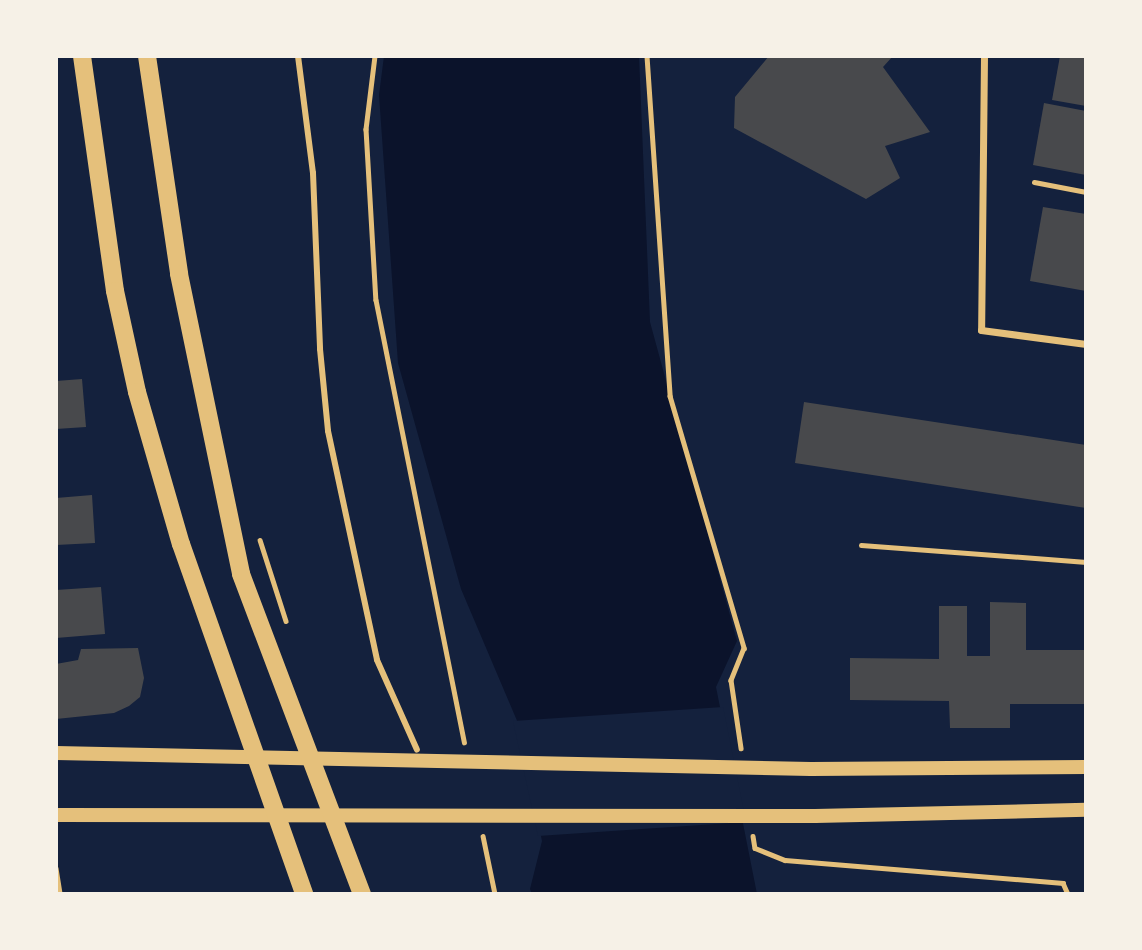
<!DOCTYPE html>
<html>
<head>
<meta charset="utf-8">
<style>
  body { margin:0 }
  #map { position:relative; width:1142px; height:950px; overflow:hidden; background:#14213d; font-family:"Times New Roman",serif }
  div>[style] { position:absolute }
  .water>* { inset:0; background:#0b132b }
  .pier>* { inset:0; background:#14213d }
  .building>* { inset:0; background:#48494c }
  .path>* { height:4.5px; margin:-2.25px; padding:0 2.25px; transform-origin:2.25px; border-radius:2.25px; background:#e5c07b }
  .service>* { height:5px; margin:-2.5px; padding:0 2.5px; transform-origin:2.5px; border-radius:2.5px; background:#e5c07b }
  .pedestrian>* { height:6px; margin:-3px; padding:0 3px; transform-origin:3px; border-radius:3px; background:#e5c07b }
  .minor>* { height:7px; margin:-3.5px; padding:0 3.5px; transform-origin:3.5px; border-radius:3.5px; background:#e5c07b }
  .secondary>* { height:14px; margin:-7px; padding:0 7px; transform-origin:7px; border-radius:7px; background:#e5c07b }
  .primary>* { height:18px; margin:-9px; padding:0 9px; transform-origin:9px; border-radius:9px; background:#e5c07b }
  span { translate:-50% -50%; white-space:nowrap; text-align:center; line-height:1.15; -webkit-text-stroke:7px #f6f1e7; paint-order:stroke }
  .frame { position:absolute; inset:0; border:58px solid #f6f1e7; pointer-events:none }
</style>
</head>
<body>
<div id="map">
  <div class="water">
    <i style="clip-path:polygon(384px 56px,639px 56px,650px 322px,737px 641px,716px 687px,757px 894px,532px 894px,530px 889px,542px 841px,518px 723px,461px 589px,398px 363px,379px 95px)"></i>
  </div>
  <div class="pier">
    <i style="clip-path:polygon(723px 707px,746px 822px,538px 836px,513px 721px)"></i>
  </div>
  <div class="building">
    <i style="clip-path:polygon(769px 56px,893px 56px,883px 67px,930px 132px,885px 146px,900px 178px,866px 199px,734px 128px,735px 97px)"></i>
    <i style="clip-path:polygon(1060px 56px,1086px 57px,1086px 106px,1052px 100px)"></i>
    <i style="clip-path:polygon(1044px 103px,1086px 111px,1086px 175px,1033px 165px)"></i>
    <i style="clip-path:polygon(1043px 207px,1086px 214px,1086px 291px,1030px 281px)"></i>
    <i style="clip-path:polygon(82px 379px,86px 427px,56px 429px,56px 381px)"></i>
    <i style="clip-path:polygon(804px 402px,1086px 445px,1086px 508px,795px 463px)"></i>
    <i style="clip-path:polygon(92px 495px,95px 543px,56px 545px,56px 498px)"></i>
    <i style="clip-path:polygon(101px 587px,105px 634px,56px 638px,56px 590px)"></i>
    <i style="clip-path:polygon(990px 602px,1026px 603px,1026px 650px,1086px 650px,1086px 704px,1010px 704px,1010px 728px,950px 728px,949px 701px,850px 700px,850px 658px,939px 659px,939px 606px,967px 606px,967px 656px,990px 656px)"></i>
    <i style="clip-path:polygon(138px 648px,144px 678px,140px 697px,129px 706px,114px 713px,56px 719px,56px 664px,78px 660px,81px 649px)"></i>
  </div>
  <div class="path">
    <i style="left:375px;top:56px;width:74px;rotate:97deg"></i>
    <i style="left:366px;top:129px;width:171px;rotate:86.7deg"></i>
    <i style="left:376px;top:300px;width:451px;rotate:78.7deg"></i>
    <i style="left:647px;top:56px;width:341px;rotate:86.1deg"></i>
    <i style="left:670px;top:396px;width:263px;rotate:73.6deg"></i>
    <i style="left:744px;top:648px;width:35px;rotate:112deg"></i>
    <i style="left:731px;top:680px;width:69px;rotate:81.6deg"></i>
    <i style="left:260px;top:540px;width:85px;rotate:72.2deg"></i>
    <i style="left:483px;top:836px;width:59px;rotate:78.3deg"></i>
    <i style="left:753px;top:836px;width:12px;rotate:81deg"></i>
    <i style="left:755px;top:848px;width:32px;rotate:22deg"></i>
    <i style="left:785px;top:860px;width:279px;rotate:4.7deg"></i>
    <i style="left:1063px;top:883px;width:12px;rotate:66deg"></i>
    <i style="left:56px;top:868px;width:26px;rotate:81deg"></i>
  </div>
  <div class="service">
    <i style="left:1034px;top:182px;width:53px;rotate:10.9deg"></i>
    <i style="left:861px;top:545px;width:226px;rotate:4.3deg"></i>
  </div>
  <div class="pedestrian">
    <i style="left:298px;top:56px;width:118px;rotate:82.7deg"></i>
    <i style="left:313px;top:173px;width:176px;rotate:87.7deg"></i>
    <i style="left:320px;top:349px;width:82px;rotate:84.4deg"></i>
    <i style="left:328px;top:431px;width:234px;rotate:77.9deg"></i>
    <i style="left:377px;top:660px;width:98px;rotate:66deg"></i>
  </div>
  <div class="minor">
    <i style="left:984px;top:56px;width:274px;rotate:90.6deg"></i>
    <i style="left:981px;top:330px;width:106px;rotate:7.6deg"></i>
  </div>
  <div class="secondary">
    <i style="left:56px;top:753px;width:755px;rotate:1.21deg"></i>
    <i style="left:811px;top:769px;width:275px;rotate:-0.4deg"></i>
    <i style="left:56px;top:815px;width:759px;rotate:0.08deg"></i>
    <i style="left:815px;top:816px;width:271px;rotate:-1.3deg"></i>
  </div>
  <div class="primary">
    <i style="left:82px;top:56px;width:237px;rotate:82deg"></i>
    <i style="left:115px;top:291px;width:103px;rotate:77.7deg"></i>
    <i style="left:137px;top:392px;width:158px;rotate:73.9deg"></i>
    <i style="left:181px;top:544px;width:371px;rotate:70.6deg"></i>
    <i style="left:147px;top:56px;width:220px;rotate:81.6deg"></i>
    <i style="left:179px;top:274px;width:306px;rotate:78.3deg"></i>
    <i style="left:241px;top:574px;width:342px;rotate:69.3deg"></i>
  </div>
  <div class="frame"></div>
</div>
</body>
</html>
